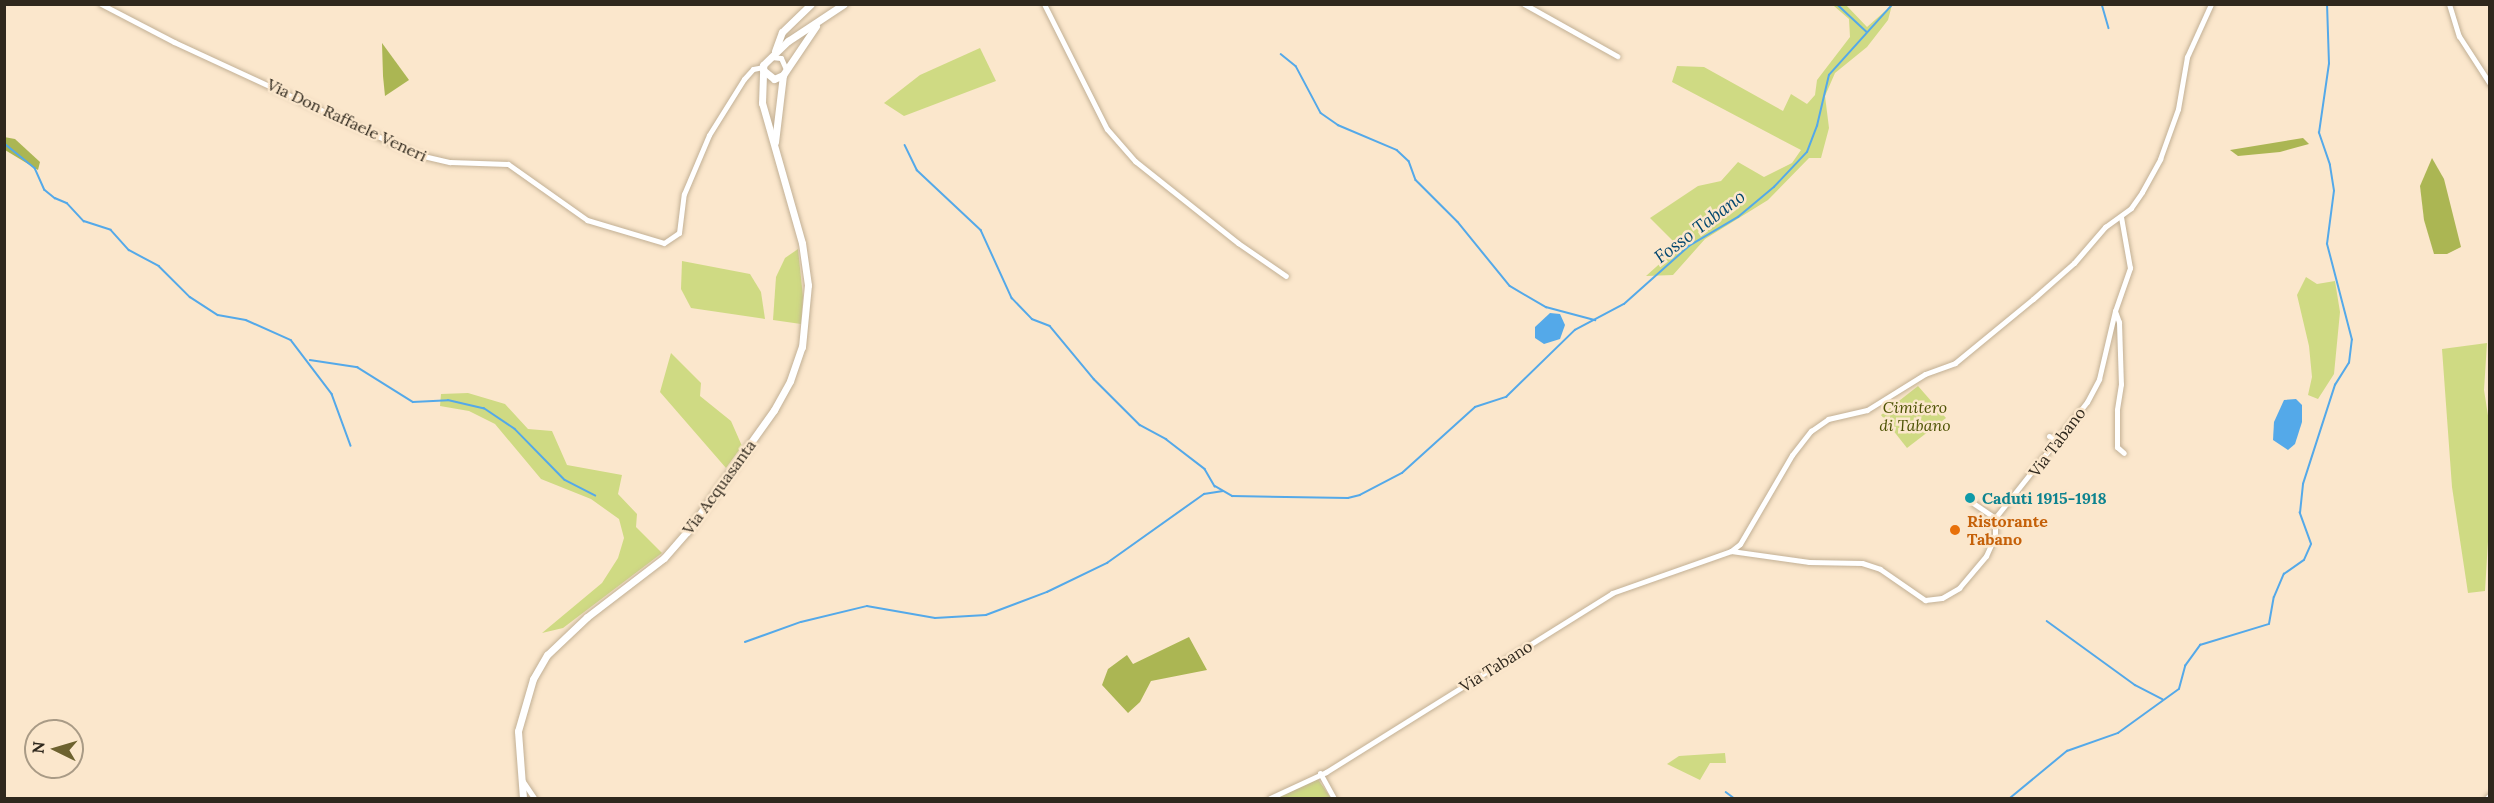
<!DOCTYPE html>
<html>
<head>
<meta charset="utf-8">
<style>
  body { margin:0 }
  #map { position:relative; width:2494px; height:803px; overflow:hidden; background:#fbe7cc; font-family:Lora,serif }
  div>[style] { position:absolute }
  .green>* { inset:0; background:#cfda83 }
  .forest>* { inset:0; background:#abb653 }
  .water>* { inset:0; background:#54a9e9 }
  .stream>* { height:1.5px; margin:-0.75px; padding:0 0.75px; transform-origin:0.75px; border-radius:0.75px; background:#54a9e9 }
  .roads { filter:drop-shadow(0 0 2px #c2b095) drop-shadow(0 0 2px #c2b095) }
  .street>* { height:5px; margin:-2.5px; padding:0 2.5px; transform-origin:2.5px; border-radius:2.5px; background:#fff }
  .secondary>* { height:7px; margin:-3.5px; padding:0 3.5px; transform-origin:3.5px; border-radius:3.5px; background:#fff }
  .dots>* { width:16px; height:16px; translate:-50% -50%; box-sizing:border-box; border:3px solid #fbe7cc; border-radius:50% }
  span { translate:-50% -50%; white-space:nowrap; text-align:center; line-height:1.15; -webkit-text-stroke:5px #fbe7cc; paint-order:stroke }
  .street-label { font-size:16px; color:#2f281d }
  .park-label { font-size:16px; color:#4c5203; font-style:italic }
  .culture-label { font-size:16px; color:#0d838f; font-weight:700 }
  .left { translate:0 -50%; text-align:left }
  .food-label { font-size:16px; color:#c56008; font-weight:700 }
  .water-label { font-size:18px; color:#00456e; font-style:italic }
  .frame { position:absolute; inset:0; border:6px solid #2f281d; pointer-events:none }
  .north { position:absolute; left:24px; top:719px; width:60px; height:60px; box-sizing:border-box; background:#fbe7cc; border:2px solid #a99b86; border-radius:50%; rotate:275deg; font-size:16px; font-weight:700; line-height:24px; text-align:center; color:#2f281d }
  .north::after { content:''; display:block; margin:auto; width:21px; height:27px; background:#6d622f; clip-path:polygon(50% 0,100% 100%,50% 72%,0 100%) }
</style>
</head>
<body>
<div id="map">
  <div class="green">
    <i style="clip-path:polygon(1846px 5px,1867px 27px,1892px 5px,1888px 20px,1867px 47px,1835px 73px,1825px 96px,1829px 128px,1821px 158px,1809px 158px,1768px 200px,1705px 239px,1673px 275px,1646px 276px,1666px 258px,1675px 243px,1650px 218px,1698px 186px,1721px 181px,1738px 162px,1764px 177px,1792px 163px,1801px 150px,1672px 82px,1677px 66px,1704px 67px,1783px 111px,1791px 94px,1807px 104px,1815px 95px,1817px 80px,1850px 37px,1849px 19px,1834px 6px)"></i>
    <i style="clip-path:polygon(980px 48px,996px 81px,904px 116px,884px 103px,920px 75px)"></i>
    <i style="clip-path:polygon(798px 249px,803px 297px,801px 324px,773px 320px,776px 277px,785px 258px)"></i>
    <i style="clip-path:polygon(682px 261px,750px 274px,761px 292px,765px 319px,691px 308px,681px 289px)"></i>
    <i style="clip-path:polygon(2306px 277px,2317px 284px,2335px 281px,2340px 312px,2334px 374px,2318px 399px,2308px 395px,2312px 377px,2309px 346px,2297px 295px)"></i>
    <i style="clip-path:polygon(2487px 343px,2484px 390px,2489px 422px,2490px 508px,2485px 591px,2468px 593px,2452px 487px,2442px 349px)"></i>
    <i style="clip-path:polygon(671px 353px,701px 383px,700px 396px,731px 421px,742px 446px,726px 468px,660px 392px)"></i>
    <i style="clip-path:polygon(1918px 386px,1946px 418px,1907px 448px,1881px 415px)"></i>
    <i style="clip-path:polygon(468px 393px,505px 404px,528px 429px,552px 431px,567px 465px,622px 475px,618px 494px,637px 514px,636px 527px,662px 553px,563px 628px,542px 633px,602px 583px,618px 558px,624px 538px,619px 519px,591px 499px,541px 479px,495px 424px,469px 411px,440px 406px,441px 394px)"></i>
    <i style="clip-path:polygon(1725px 753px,1726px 763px,1710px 763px,1700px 780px,1667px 764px,1679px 756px)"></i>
    <i style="clip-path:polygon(1317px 778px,1331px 798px,1275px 798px,1288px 792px)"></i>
  </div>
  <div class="forest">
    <i style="clip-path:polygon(382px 43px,409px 80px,385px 96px,383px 76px)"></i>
    <i style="clip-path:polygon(4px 137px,15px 139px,40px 162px,38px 170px,5px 150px)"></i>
    <i style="clip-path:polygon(2303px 138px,2309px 144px,2280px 152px,2238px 156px,2230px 150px)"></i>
    <i style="clip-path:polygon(2432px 158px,2444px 179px,2461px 247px,2447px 254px,2434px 254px,2424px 220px,2420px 186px)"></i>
    <i style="clip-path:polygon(1189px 637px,1207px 670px,1151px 681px,1140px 702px,1128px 713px,1102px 685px,1108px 669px,1127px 655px,1133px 664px)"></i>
  </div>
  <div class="water">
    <i style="clip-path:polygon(1550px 313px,1560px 314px,1565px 325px,1560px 339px,1544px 344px,1535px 338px,1535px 327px)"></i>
    <i style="clip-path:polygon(2296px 399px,2302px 405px,2302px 422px,2295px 444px,2288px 450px,2273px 440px,2274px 422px,2284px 400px)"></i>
  </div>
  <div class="stream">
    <i style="left:1837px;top:4px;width:41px;rotate:43deg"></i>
    <i style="left:2102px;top:4px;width:25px;rotate:74deg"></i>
    <i style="left:1281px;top:54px;width:19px;rotate:39deg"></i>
    <i style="left:1296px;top:66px;width:53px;rotate:62deg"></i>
    <i style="left:1321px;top:113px;width:21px;rotate:35deg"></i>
    <i style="left:1338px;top:125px;width:64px;rotate:23deg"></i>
    <i style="left:1397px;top:150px;width:16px;rotate:43deg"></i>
    <i style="left:1409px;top:161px;width:20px;rotate:70deg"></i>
    <i style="left:1416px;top:180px;width:59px;rotate:45deg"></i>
    <i style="left:1458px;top:222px;width:82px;rotate:50.9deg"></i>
    <i style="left:1510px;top:286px;width:42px;rotate:30.3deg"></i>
    <i style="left:1546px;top:307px;width:51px;rotate:14.9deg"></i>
    <i style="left:4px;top:143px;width:40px;rotate:39deg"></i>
    <i style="left:35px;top:168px;width:24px;rotate:66deg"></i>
    <i style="left:45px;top:190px;width:13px;rotate:39deg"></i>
    <i style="left:55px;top:198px;width:13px;rotate:23deg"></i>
    <i style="left:67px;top:203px;width:25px;rotate:47deg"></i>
    <i style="left:84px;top:221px;width:28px;rotate:18deg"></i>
    <i style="left:111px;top:230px;width:27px;rotate:48deg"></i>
    <i style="left:129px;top:250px;width:34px;rotate:28deg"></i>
    <i style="left:159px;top:266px;width:44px;rotate:45deg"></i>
    <i style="left:190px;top:297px;width:33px;rotate:33deg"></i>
    <i style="left:218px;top:315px;width:28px;rotate:10deg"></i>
    <i style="left:246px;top:320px;width:49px;rotate:24deg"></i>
    <i style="left:291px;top:340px;width:68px;rotate:52.8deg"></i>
    <i style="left:332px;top:394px;width:55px;rotate:69.9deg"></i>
    <i style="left:905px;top:145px;width:28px;rotate:64deg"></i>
    <i style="left:917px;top:170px;width:88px;rotate:43.2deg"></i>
    <i style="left:981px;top:230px;width:75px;rotate:65.5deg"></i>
    <i style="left:1012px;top:298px;width:29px;rotate:46deg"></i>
    <i style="left:1032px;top:319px;width:19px;rotate:21deg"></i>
    <i style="left:1050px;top:326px;width:69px;rotate:50.3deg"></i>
    <i style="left:1094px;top:379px;width:65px;rotate:45deg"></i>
    <i style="left:1140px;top:425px;width:30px;rotate:28deg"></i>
    <i style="left:1166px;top:439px;width:49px;rotate:37.6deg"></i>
    <i style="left:1205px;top:469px;width:20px;rotate:60deg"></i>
    <i style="left:1215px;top:486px;width:20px;rotate:30deg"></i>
    <i style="left:1232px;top:496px;width:116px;rotate:1deg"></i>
    <i style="left:1348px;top:498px;width:12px;rotate:-14deg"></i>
    <i style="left:1360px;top:495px;width:47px;rotate:-27.6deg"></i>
    <i style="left:1402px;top:473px;width:98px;rotate:-42.1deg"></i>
    <i style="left:1475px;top:407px;width:33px;rotate:-18deg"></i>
    <i style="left:1506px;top:397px;width:96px;rotate:-44.2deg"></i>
    <i style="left:1575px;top:330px;width:55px;rotate:-28deg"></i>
    <i style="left:1624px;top:304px;width:87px;rotate:-41.7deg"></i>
    <i style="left:1689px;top:246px;width:57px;rotate:-30.6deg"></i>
    <i style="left:1738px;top:217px;width:47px;rotate:-39.8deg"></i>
    <i style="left:1774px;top:187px;width:48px;rotate:-46.7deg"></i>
    <i style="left:1807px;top:152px;width:28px;rotate:-69deg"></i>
    <i style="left:1817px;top:126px;width:52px;rotate:-76.8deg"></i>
    <i style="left:1829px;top:75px;width:96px;rotate:-48deg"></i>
    <i style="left:310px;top:360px;width:48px;rotate:8.5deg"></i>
    <i style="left:357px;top:367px;width:66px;rotate:32deg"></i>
    <i style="left:413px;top:402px;width:35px;rotate:-3deg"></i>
    <i style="left:448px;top:400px;width:37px;rotate:13deg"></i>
    <i style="left:484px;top:408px;width:37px;rotate:34deg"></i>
    <i style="left:515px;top:429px;width:71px;rotate:45.6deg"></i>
    <i style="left:565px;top:480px;width:34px;rotate:27deg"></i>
    <i style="left:2047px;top:621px;width:109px;rotate:36deg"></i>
    <i style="left:2135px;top:685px;width:31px;rotate:27deg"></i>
    <i style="left:745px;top:642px;width:59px;rotate:-19.7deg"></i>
    <i style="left:801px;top:622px;width:68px;rotate:-13.6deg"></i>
    <i style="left:867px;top:606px;width:69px;rotate:10deg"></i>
    <i style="left:935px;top:618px;width:51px;rotate:-3.4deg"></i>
    <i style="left:986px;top:615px;width:65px;rotate:-20.7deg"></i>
    <i style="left:1047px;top:592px;width:67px;rotate:-25.8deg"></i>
    <i style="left:1107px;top:563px;width:119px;rotate:-35.4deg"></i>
    <i style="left:1204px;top:494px;width:19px;rotate:-9deg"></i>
    <i style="left:1726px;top:792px;width:10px;rotate:37deg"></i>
    <i style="left:2010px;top:798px;width:74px;rotate:-39.5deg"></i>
    <i style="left:2067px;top:751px;width:54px;rotate:-19.4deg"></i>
    <i style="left:2118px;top:733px;width:75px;rotate:-35.8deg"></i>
    <i style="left:2179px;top:689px;width:24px;rotate:-75deg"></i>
    <i style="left:2185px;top:666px;width:26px;rotate:-54deg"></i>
    <i style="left:2200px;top:645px;width:72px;rotate:-16.9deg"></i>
    <i style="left:2269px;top:624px;width:27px;rotate:-80deg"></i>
    <i style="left:2274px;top:597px;width:25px;rotate:-67deg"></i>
    <i style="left:2284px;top:574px;width:24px;rotate:-35deg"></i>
    <i style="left:2304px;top:560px;width:17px;rotate:-66deg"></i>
    <i style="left:2311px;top:544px;width:33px;rotate:-110deg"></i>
    <i style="left:2300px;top:513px;width:29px;rotate:-84deg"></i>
    <i style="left:2303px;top:484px;width:104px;rotate:-72.1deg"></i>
    <i style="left:2335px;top:385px;width:26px;rotate:-58deg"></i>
    <i style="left:2349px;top:363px;width:23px;rotate:-83deg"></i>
    <i style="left:2352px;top:340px;width:99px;rotate:-104.6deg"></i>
    <i style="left:2327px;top:244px;width:53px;rotate:-82.5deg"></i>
    <i style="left:2334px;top:191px;width:26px;rotate:-99deg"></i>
    <i style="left:2330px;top:165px;width:34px;rotate:-109deg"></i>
    <i style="left:2319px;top:133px;width:70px;rotate:-81.8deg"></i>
    <i style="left:2329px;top:64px;width:60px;rotate:-91.9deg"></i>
  </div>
  <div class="roads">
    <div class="street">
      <i style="left:101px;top:4px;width:82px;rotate:27.5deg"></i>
      <i style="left:174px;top:42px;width:270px;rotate:24.8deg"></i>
      <i style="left:419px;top:155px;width:32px;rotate:13deg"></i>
      <i style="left:450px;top:162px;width:58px;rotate:2deg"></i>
      <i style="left:508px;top:164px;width:97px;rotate:35.3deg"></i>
      <i style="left:587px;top:220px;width:80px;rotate:16.6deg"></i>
      <i style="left:664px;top:243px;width:18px;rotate:-34deg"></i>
      <i style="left:679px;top:233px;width:39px;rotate:-83deg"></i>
      <i style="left:684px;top:194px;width:64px;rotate:-67deg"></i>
      <i style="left:709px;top:135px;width:66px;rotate:-58deg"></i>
      <i style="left:744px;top:79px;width:13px;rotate:-48deg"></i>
      <i style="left:753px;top:69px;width:10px;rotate:-11deg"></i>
      <i style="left:1044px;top:4px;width:140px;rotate:63.3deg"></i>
      <i style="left:1107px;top:129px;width:43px;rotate:48.8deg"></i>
      <i style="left:1135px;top:161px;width:132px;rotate:38.5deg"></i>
      <i style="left:1238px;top:243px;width:58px;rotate:34.5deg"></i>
      <i style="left:1524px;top:4px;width:107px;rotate:29.2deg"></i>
      <i style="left:2449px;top:4px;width:34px;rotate:73deg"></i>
      <i style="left:2459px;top:36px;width:57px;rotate:57.1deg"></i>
      <i style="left:771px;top:57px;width:10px;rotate:6deg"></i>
      <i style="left:781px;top:58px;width:12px;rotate:66deg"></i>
      <i style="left:2115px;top:311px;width:12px;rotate:70deg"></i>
      <i style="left:2119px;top:322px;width:62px;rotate:88.2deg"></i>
      <i style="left:2121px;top:384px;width:26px;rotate:99deg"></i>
      <i style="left:2117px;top:410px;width:37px;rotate:90deg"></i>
      <i style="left:2117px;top:447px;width:9px;rotate:41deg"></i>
      <i style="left:2049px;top:436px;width:10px;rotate:29deg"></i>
      <i style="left:1973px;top:503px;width:27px;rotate:34deg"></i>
      <i style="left:1731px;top:551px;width:79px;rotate:8deg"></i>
      <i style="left:1809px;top:562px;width:53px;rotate:1.1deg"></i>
      <i style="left:1862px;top:563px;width:19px;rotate:18deg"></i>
      <i style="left:1880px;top:569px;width:55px;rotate:34.6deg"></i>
      <i style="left:1925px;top:600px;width:17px;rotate:-7deg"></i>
      <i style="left:1942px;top:598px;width:20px;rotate:-30deg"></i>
      <i style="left:1959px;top:588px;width:42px;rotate:-49.8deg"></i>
      <i style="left:1986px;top:556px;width:22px;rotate:-66deg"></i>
      <i style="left:1995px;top:536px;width:18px;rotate:-90deg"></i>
      <i style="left:1995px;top:518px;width:148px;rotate:-51.6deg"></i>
      <i style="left:2087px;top:402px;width:26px;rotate:-62deg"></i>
      <i style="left:2099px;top:379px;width:70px;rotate:-76.8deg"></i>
      <i style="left:2115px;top:311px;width:46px;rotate:-70.8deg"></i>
      <i style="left:2130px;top:268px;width:52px;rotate:-100deg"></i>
      <i style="left:1320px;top:773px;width:29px;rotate:61deg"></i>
      <i style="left:522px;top:780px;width:22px;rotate:56deg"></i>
      <i style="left:1270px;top:798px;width:62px;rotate:-24.9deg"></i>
      <i style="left:1326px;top:772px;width:337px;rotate:-32deg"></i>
      <i style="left:1612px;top:593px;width:126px;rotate:-19.4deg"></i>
      <i style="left:1731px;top:551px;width:11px;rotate:-38deg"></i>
      <i style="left:1740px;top:544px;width:103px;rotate:-59.7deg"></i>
      <i style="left:1792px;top:455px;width:31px;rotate:-52deg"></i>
      <i style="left:1811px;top:431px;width:21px;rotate:-35deg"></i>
      <i style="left:1828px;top:419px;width:40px;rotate:-13deg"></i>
      <i style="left:1867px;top:410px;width:68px;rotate:-31.8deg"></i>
      <i style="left:1925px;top:374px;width:32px;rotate:-20deg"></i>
      <i style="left:1955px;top:363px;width:101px;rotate:-39.4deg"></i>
      <i style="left:2033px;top:299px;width:55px;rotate:-41.3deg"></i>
      <i style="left:2074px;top:263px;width:48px;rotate:-49.3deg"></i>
      <i style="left:2105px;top:227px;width:32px;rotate:-36deg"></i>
      <i style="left:2131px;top:208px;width:19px;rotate:-55deg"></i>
      <i style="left:2142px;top:192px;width:38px;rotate:-61deg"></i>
      <i style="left:2160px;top:159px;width:53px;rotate:-70.2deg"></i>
      <i style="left:2178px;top:109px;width:53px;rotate:-80.2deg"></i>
      <i style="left:2187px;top:57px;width:58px;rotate:-65.6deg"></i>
      <i style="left:2487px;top:798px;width:4px;rotate:-45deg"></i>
    </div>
    <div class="secondary">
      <i style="left:775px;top:51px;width:20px;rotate:-70deg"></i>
      <i style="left:782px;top:32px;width:40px;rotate:-44deg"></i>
      <i style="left:763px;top:70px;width:14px;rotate:39deg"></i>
      <i style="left:774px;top:79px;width:10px;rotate:-24deg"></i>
      <i style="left:775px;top:142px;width:67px;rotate:-83.2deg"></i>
      <i style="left:783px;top:75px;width:59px;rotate:-56deg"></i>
      <i style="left:523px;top:798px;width:67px;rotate:-94.3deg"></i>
      <i style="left:518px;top:731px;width:54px;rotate:-73.9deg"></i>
      <i style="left:533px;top:679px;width:28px;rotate:-60deg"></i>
      <i style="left:547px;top:655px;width:55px;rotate:-43.5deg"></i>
      <i style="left:587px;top:617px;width:97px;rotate:-37.5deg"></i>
      <i style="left:664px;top:558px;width:35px;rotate:-49deg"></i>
      <i style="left:687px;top:532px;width:150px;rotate:-54.5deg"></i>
      <i style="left:774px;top:410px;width:33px;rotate:-61deg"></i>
      <i style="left:790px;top:381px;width:36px;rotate:-71deg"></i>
      <i style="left:802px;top:347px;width:62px;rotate:-84.5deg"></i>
      <i style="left:808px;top:285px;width:42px;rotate:-98.1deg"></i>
      <i style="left:802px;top:243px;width:146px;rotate:-105.9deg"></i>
      <i style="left:762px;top:103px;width:38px;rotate:-88deg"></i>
      <i style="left:763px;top:65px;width:35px;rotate:-44deg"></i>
      <i style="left:788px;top:41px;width:67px;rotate:-33.5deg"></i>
    </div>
  </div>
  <div class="dots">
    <i style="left:1970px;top:498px;background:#0f9aa8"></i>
    <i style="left:1955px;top:530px;background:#e8710a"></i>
  </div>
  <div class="street-label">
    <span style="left:347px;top:120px;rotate:25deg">Via Don Raffaele Veneri</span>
    <span style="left:2057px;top:442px;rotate:-53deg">Via Tabano</span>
    <span style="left:719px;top:487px;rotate:-54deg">Via Acquasanta</span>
    <span style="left:1496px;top:666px;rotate:-32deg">Via Tabano</span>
  </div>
  <div class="park-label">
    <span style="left:1915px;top:416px">Cimitero<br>di Tabano</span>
  </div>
  <div class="culture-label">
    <span class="left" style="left:1982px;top:498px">Caduti 1915-1918</span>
  </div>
  <div class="food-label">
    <span class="left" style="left:1967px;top:530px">Ristorante<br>Tabano</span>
  </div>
  <div class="water-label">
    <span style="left:1700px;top:227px;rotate:-37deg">Fosso Tabano</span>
  </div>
  <div class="frame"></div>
  <div class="north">N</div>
</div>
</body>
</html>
